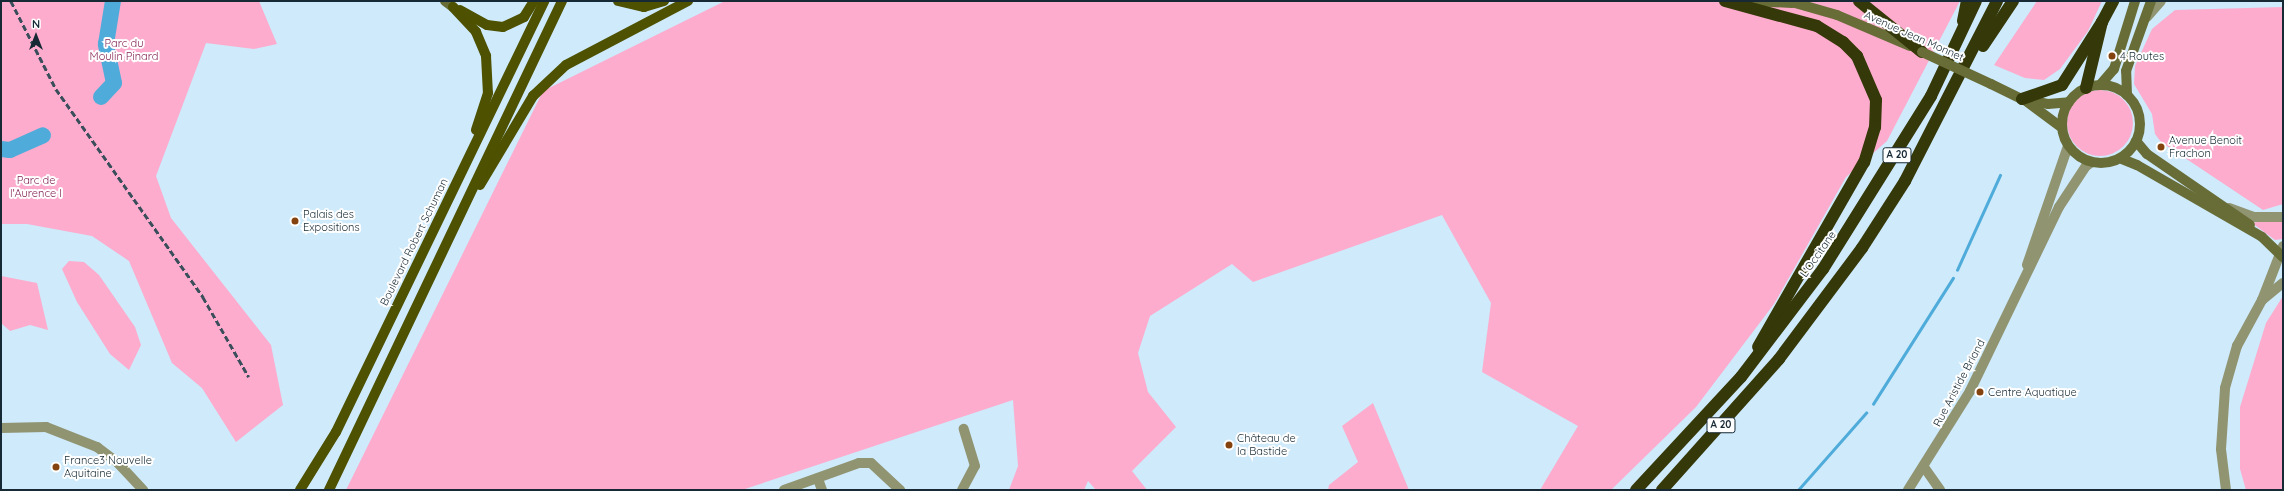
<!DOCTYPE html>
<html>
<head>
<meta charset="utf-8">
<style>
  body { margin:0 }
  #map { position:relative; width:2284px; height:491px; overflow:hidden; background:#ceeafb; font-family:Quicksand,sans-serif }
  div>[style] { position:absolute }
  .green>* { inset:0; background:#fdaccd }
  .round { border-radius:50% }
  .stream>* { height:2.5px; margin:-1.25px; padding:0 1.25px; transform-origin:1.25px; border-radius:1.25px; background:#4facda }
  .river>* { height:16px; margin:-8px; padding:0 8px; transform-origin:8px; border-radius:8px; background:#4facda }
  .minor>* { height:10px; margin:-5px; padding:0 5px; transform-origin:5px; border-radius:5px; background:#909471 }
  .tertiary>* { height:10px; margin:-5px; padding:0 5px; transform-origin:5px; border-radius:5px; background:#909471 }
  .secondary>* { height:10px; margin:-5px; padding:0 5px; transform-origin:5px; border-radius:5px; background:#686d38 }
  .secondary>.ring { margin:-5px; padding:0; box-sizing:content-box; background:none; border:10px solid #686d38; border-radius:50% }
  .primary>* { height:10px; margin:-5px; padding:0 5px; transform-origin:5px; border-radius:5px; background:#4d5100 }
  .motorway>* { height:12px; margin:-6px; padding:0 6px; transform-origin:6px; border-radius:6px; background:#353808 }
  .rail>* { height:2.5px; margin-top:-1.25px; transform-origin:0; background:repeating-linear-gradient(90deg,#394e5a 0 6px,transparent 0 9px) }
  .secondary-bridge>* { height:10px; margin:-5px; padding:0 5px; transform-origin:5px; border-radius:5px; background:#686d38 }
  .dots>* { width:11px; height:11px; translate:-50% -50%; box-sizing:border-box; border:2px solid #fff; border-radius:50% }
  span { translate:-50% -50%; white-space:nowrap; text-align:center; line-height:1.15; -webkit-text-stroke:4px #fff; paint-order:stroke }
  .shield-label span { padding:1px 3px; background:#fff; border:1px solid; border-radius:3px; -webkit-text-stroke-width:0 }
  .shield-label { font-size:10px; color:#162934; font-weight:700 }
  .street-label { font-size:11px; color:#162934 }
  .park-label { font-size:11px; color:#852456 }
  .poi-label { font-size:11px; color:#162934 }
  .left { translate:0 -50%; text-align:left }
  .frame { position:absolute; inset:0; border:2px solid #162934; pointer-events:none }
  .north { position:absolute; left:16px; top:16px; width:40px; height:40px; -webkit-text-stroke:3px #fff; paint-order:stroke; rotate:0deg; font-size:11px; font-weight:700; line-height:16px; text-align:center; color:#162934 }
  .north::after { content:''; display:block; margin:auto; width:14px; height:18px; background:#162934; clip-path:polygon(50% 0,100% 100%,50% 72%,0 100%) }
</style>
</head>
<body>
<div id="map">
  <div class="green">
    <i style="clip-path:polygon(1px 1px,259px 1px,277px 44px,254px 49px,206px 43px,156px 176px,171px 218px,271px 345px,283px 405px,236px 442px,202px 388px,172px 363px,129px 261px,92px 236px,27px 224px,1px 224px)"></i>
    <i style="clip-path:polygon(725px 1px,1960px 1px,1887px 141px,1846px 177px,1774px 304px,1696px 407px,1611px 490px,1540px 490px,1578px 426px,1482px 372px,1491px 303px,1442px 215px,1253px 282px,1232px 264px,1150px 316px,1138px 353px,1148px 392px,1176px 427px,1132px 471px,1147px 490px,1096px 490px,1088px 481px,1084px 490px,1009px 490px,1018px 466px,1013px 400px,742px 490px,346px 490px,543px 91px)"></i>
    <i style="clip-path:polygon(2037px 1px,2102px 1px,2088px 31px,2060px 69px,2044px 80px,2025px 78px,1994px 65px)"></i>
    <i style="clip-path:polygon(2283px 7px,2283px 204px,2263px 210px,2161px 142px,2155px 134px,2152px 114px,2134px 84px,2135px 66px,2152px 29px,2175px 10px)"></i>
    <i class="round" style="left:2067px;top:90px;width:66px;height:66px"></i>
    <i style="clip-path:polygon(2274px 219px,2283px 220px,2283px 239px,2275px 240px,2252px 223px)"></i>
    <i style="clip-path:polygon(69px 261px,84px 262px,99px 275px,135px 327px,141px 345px,129px 370px,110px 354px,77px 302px,62px 269px)"></i>
    <i style="clip-path:polygon(1px 276px,37px 283px,48px 330px,30px 325px,10px 331px,1px 323px)"></i>
    <i style="clip-path:polygon(2283px 296px,2283px 490px,2246px 490px,2240px 469px,2240px 407px,2266px 323px)"></i>
    <i style="clip-path:polygon(1373px 403px,1409px 490px,1328px 490px,1329px 485px,1358px 462px,1342px 426px)"></i>
  </div>
  <div class="stream">
    <i style="left:1957px;top:270px;width:104px;rotate:-65.6deg"></i>
    <i style="left:1873px;top:404px;width:149px;rotate:-57.6deg"></i>
    <i style="left:1798px;top:490px;width:103px;rotate:-48.6deg"></i>
  </div>
  <div class="river">
    <i style="left:101px;top:97px;width:19px;rotate:-47deg"></i>
    <i style="left:114px;top:83px;width:40px;rotate:-102deg"></i>
    <i style="left:106px;top:44px;width:44px;rotate:-80.8deg"></i>
    <i style="left:1px;top:149px;width:9px;rotate:6deg"></i>
    <i style="left:10px;top:150px;width:36px;rotate:-24deg"></i>
  </div>
  <div class="minor">
    <i style="left:2147px;top:17px;width:21px;rotate:-49deg"></i>
    <i style="left:2229px;top:208px;width:27px;rotate:20deg"></i>
    <i style="left:2254px;top:217px;width:29px"></i>
    <i style="left:2262px;top:300px;width:27px;rotate:-39deg"></i>
    <i style="left:1px;top:428px;width:45px;rotate:-1.3deg"></i>
    <i style="left:46px;top:427px;width:55px;rotate:21.4deg"></i>
    <i style="left:97px;top:447px;width:26px;rotate:37deg"></i>
    <i style="left:118px;top:463px;width:37px;rotate:47deg"></i>
    <i style="left:1924px;top:467px;width:28px;rotate:55deg"></i>
    <i style="left:818px;top:479px;width:12px;rotate:70deg"></i>
    <i style="left:784px;top:490px;width:80px;rotate:-19.8deg"></i>
    <i style="left:859px;top:463px;width:12px"></i>
    <i style="left:871px;top:463px;width:40px;rotate:43deg"></i>
    <i style="left:962px;top:490px;width:27px;rotate:-62deg"></i>
    <i style="left:975px;top:466px;width:39px;rotate:-107deg"></i>
    <i style="left:2226px;top:490px;width:41px;rotate:-97deg"></i>
    <i style="left:2221px;top:449px;width:61px;rotate:-86.2deg"></i>
    <i style="left:2225px;top:388px;width:44px;rotate:-74.1deg"></i>
    <i style="left:2237px;top:346px;width:52px;rotate:-61.5deg"></i>
    <i style="left:2262px;top:300px;width:58px;rotate:-68.7deg"></i>
  </div>
  <div class="tertiary">
    <i style="left:2027px;top:265px;width:126px;rotate:-71deg"></i>
    <i style="left:1908px;top:490px;width:117px;rotate:-57.9deg"></i>
    <i style="left:1970px;top:391px;width:204px;rotate:-64.2deg"></i>
    <i style="left:2059px;top:207px;width:49px;rotate:-56.6deg"></i>
    <i style="left:2086px;top:166px;width:7px;rotate:-34deg"></i>
  </div>
  <div class="secondary">
    <i style="left:445px;top:1px;width:10px;rotate:37deg"></i>
    <i style="left:1752px;top:1px;width:40px;rotate:2.9deg"></i>
    <i style="left:1788px;top:1px;width:51px;rotate:15.9deg"></i>
    <i style="left:1837px;top:15px;width:79px;rotate:23deg"></i>
    <i style="left:1991px;top:84px;width:34px;rotate:26deg"></i>
    <i style="left:2022px;top:99px;width:26px;rotate:11deg"></i>
    <i style="left:2048px;top:104px;width:21px;rotate:-5deg"></i>
    <i style="left:2100px;top:85px;width:21px;rotate:-49deg"></i>
    <i style="left:2114px;top:69px;width:71px;rotate:-72.8deg"></i>
    <i class="ring" style="left:2062px;top:85px;width:68px;height:68px"></i>
    <i style="left:2127px;top:95px;width:24px;rotate:-92deg"></i>
    <i style="left:2126px;top:71px;width:74px;rotate:-70.3deg"></i>
    <i style="left:2026px;top:101px;width:44px;rotate:36.6deg"></i>
    <i style="left:2136px;top:141px;width:17px;rotate:50deg"></i>
    <i style="left:2147px;top:154px;width:125px;rotate:34.6deg"></i>
    <i style="left:2122px;top:159px;width:16px;rotate:22deg"></i>
    <i style="left:2137px;top:165px;width:144px;rotate:29.9deg"></i>
    <i style="left:2262px;top:237px;width:29px;rotate:44deg"></i>
  </div>
  <div class="primary">
    <i style="left:618px;top:1px;width:27px;rotate:13deg"></i>
    <i style="left:644px;top:7px;width:21px;rotate:-17deg"></i>
    <i style="left:453px;top:7px;width:34px;rotate:47deg"></i>
    <i style="left:476px;top:32px;width:26px;rotate:67deg"></i>
    <i style="left:486px;top:56px;width:37px;rotate:87deg"></i>
    <i style="left:488px;top:93px;width:39px;rotate:108deg"></i>
    <i style="left:460px;top:10px;width:31px;rotate:29deg"></i>
    <i style="left:487px;top:25px;width:16px;rotate:7deg"></i>
    <i style="left:503px;top:27px;width:23px;rotate:-25deg"></i>
    <i style="left:524px;top:17px;width:19px;rotate:-58deg"></i>
    <i style="left:480px;top:185px;width:104px;rotate:-59.2deg"></i>
    <i style="left:533px;top:96px;width:45px;rotate:-43.2deg"></i>
    <i style="left:566px;top:65px;width:138px;rotate:-27.7deg"></i>
    <i style="left:300px;top:490px;width:68px;rotate:-58.2deg"></i>
    <i style="left:336px;top:432px;width:479px;rotate:-64.2deg"></i>
    <i style="left:329px;top:490px;width:542px;rotate:-64.52deg"></i>
  </div>
  <div class="motorway">
    <i style="left:1725px;top:1px;width:95px;rotate:15.2deg"></i>
    <i style="left:1817px;top:26px;width:31px;rotate:32deg"></i>
    <i style="left:1843px;top:42px;width:20px;rotate:45deg"></i>
    <i style="left:1857px;top:56px;width:48px;rotate:66.6deg"></i>
    <i style="left:1876px;top:100px;width:27px;rotate:92deg"></i>
    <i style="left:1875px;top:127px;width:37px;rotate:107deg"></i>
    <i style="left:1864px;top:162px;width:213px;rotate:119.8deg"></i>
    <i style="left:1859px;top:1px;width:81px;rotate:39deg"></i>
    <i style="left:1963px;top:21px;width:20px;rotate:-79deg"></i>
    <i style="left:1983px;top:46px;width:54px;rotate:-56.3deg"></i>
    <i style="left:2086px;top:88px;width:68px;rotate:-76.4deg"></i>
    <i style="left:2102px;top:22px;width:24px;rotate:-62deg"></i>
    <i style="left:2022px;top:99px;width:42px;rotate:-19.3deg"></i>
    <i style="left:2062px;top:85px;width:75px;rotate:-57.6deg"></i>
    <i style="left:1636px;top:490px;width:154px;rotate:-47.1deg"></i>
    <i style="left:1741px;top:377px;width:136px;rotate:-52.8deg"></i>
    <i style="left:1823px;top:269px;width:204px;rotate:-58deg"></i>
    <i style="left:1931px;top:96px;width:105px;rotate:-64.7deg"></i>
    <i style="left:1662px;top:490px;width:176px;rotate:-48.2deg"></i>
    <i style="left:1779px;top:359px;width:139px;rotate:-53.2deg"></i>
    <i style="left:1862px;top:248px;width:80px;rotate:-57.3deg"></i>
    <i style="left:1905px;top:181px;width:202px;rotate:-62.9deg"></i>
  </div>
  <div class="rail">
    <i style="left:11px;top:1px;width:99px;rotate:62.9deg"></i>
    <i style="left:56px;top:89px;width:255px;rotate:54.7deg"></i>
    <i style="left:203px;top:297px;width:92px;rotate:60.1deg"></i>
  </div>
  <div class="secondary-bridge">
    <i style="left:1922px;top:52px;width:76px;rotate:24.9deg"></i>
  </div>
  <div class="dots">
    <i style="left:2112px;top:56px;background:#84430e"></i>
    <i style="left:2161px;top:147px;background:#84430e"></i>
    <i style="left:295px;top:221px;background:#84430e"></i>
    <i style="left:1980px;top:392px;background:#84430e"></i>
    <i style="left:1229px;top:445px;background:#84430e"></i>
    <i style="left:56px;top:467px;background:#84430e"></i>
  </div>
  <div class="shield-label">
    <span style="left:1897px;top:155px">A 20</span>
    <span style="left:1721px;top:425px">A 20</span>
  </div>
  <div class="street-label">
    <span style="left:1914px;top:36px;rotate:24deg">Avenue Jean Monnet</span>
    <span style="left:414px;top:242px;rotate:-64deg">Boulevard Robert Schuman</span>
    <span style="left:1818px;top:254px;rotate:-55deg">L'Occitane</span>
    <span style="left:1959px;top:383px;rotate:-62deg">Rue Aristide Briand</span>
  </div>
  <div class="park-label">
    <span style="left:124px;top:50px">Parc du<br>Moulin Pinard</span>
    <span style="left:36px;top:187px">Parc de<br>l'Aurence I</span>
  </div>
  <div class="poi-label">
    <span class="left" style="left:2120px;top:56px">4 Routes</span>
    <span class="left" style="left:2169px;top:147px">Avenue Benoit<br>Frachon</span>
    <span class="left" style="left:303px;top:221px">Palais des<br>Expositions</span>
    <span class="left" style="left:1988px;top:392px">Centre Aquatique</span>
    <span class="left" style="left:1237px;top:445px">Château de<br>la Bastide</span>
    <span class="left" style="left:64px;top:467px">France3 Nouvelle<br>Aquitaine</span>
  </div>
  <div class="frame"></div>
  <div class="north">N</div>
</div>
</body>
</html>
